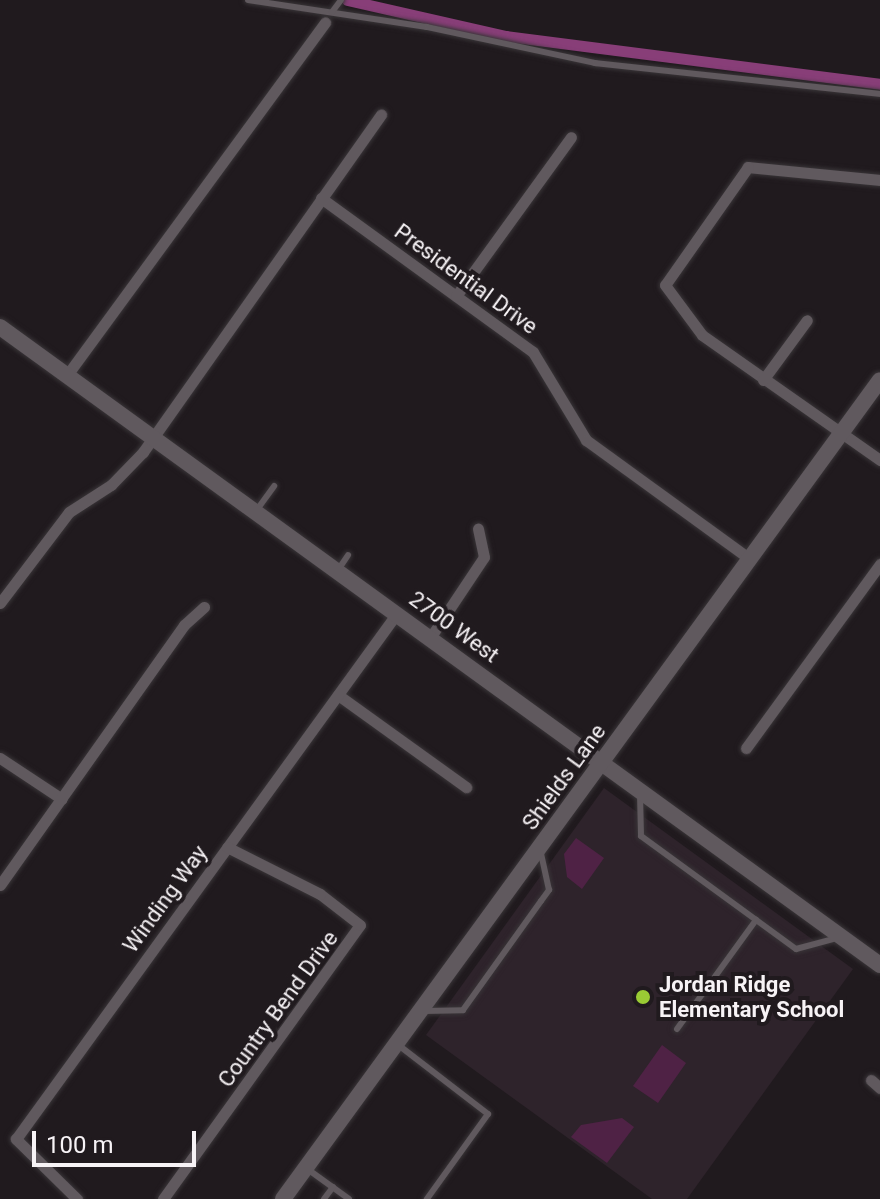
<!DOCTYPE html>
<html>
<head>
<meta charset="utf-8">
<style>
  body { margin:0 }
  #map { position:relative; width:880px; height:1199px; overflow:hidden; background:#201a1e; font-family:Roboto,sans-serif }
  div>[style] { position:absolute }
  .built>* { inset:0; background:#2e232b }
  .green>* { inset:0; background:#4f2245 }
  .canal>* { height:11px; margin:-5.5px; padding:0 5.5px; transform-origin:5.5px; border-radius:5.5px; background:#883e78 }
  .roads { filter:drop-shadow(0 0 2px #393538) drop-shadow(0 0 2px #393538) }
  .service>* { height:6px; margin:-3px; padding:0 3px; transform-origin:3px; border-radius:3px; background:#60595e }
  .minor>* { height:11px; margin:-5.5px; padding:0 5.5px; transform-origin:5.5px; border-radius:5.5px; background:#60595e }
  .secondary>* { height:16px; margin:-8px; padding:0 8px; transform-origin:8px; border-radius:8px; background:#60595e }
  .dots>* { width:22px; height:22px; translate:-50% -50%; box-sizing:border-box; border:4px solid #201a1e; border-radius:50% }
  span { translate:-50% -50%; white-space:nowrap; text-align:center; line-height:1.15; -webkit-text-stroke:8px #201a1e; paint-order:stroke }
  .street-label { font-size:22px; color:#f7f3f6 }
  .poi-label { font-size:22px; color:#f7f3f6; font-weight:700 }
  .left { translate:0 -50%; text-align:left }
  .scale { position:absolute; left:32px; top:1131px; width:164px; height:36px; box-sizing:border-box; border:4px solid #f7f3f6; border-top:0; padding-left:10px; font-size:24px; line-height:28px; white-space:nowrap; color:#f7f3f6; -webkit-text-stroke:6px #201a1e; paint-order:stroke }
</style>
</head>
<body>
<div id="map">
  <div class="built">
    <i style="clip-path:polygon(604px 788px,853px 969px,687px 1199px,652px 1199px,426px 1035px)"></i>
  </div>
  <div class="green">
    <i style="clip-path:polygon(576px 838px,604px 858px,582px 889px,567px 877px,564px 854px)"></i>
    <i style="clip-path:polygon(662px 1045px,686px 1063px,658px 1103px,633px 1086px)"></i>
    <i style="clip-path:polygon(622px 1118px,634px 1127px,607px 1163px,571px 1137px,581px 1125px)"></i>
  </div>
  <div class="canal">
    <i style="left:347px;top:0;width:163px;rotate:12.8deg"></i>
    <i style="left:506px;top:36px;width:377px;rotate:7.3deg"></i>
  </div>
  <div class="roads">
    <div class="service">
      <i style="left:248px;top:0;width:181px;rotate:8.6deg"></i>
      <i style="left:427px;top:27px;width:172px;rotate:12.1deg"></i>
      <i style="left:595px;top:63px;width:287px;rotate:6.2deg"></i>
      <i style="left:332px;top:12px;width:15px;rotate:-53deg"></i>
      <i style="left:256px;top:511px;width:31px;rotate:-54deg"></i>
      <i style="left:338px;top:570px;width:18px;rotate:-56deg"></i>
      <i style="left:640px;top:794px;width:42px;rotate:88.6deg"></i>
      <i style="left:641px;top:836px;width:192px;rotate:36.1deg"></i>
      <i style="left:796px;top:949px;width:42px;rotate:-15deg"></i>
      <i style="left:424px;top:1011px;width:39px;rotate:-1deg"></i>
      <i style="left:463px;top:1010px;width:134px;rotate:-54.4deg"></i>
      <i style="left:541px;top:901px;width:14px;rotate:-54deg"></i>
      <i style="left:549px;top:890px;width:42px;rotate:-102.4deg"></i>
      <i style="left:677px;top:1029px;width:135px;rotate:-54.1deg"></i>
      <i style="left:397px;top:1044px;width:115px;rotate:37.6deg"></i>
      <i style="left:488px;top:1114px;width:105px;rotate:125.7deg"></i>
      <i style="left:306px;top:1168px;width:53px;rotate:35.8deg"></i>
      <i style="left:324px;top:1199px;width:15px;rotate:-53deg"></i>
    </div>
    <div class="minor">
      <i style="left:880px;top:180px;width:133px;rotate:-174.4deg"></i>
      <i style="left:748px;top:167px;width:144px;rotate:125.1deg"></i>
      <i style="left:665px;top:285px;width:62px;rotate:53.5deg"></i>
      <i style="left:702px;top:335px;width:218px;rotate:35.1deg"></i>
      <i style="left:321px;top:198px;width:262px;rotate:36deg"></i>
      <i style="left:533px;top:352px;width:103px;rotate:58.9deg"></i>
      <i style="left:586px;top:440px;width:203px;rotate:36deg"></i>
      <i style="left:456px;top:296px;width:196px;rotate:-54.1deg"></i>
      <i style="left:67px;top:375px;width:437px;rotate:-53.8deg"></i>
      <i style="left:763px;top:380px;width:74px;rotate:-53.7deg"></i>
      <i style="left:0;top:603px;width:114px;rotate:-52.8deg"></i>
      <i style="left:69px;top:512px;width:50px;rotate:-32.7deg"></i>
      <i style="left:111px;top:485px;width:46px;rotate:-45.9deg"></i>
      <i style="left:143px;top:452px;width:413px;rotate:-54.8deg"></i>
      <i style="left:430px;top:638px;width:97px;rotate:-56.3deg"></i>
      <i style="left:484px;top:557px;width:29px;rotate:-102deg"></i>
      <i style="left:338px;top:695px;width:158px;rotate:35.7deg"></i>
      <i style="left:746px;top:748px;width:228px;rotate:-53.9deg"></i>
      <i style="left:0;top:758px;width:74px;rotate:33.5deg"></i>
      <i style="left:0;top:885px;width:319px;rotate:-54.7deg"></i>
      <i style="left:184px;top:625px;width:27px;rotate:-42deg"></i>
      <i style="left:871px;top:1080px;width:12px;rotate:42deg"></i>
      <i style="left:77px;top:1199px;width:86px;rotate:-135.5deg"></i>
      <i style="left:16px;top:1139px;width:649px;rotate:-54.08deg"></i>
      <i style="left:163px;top:1199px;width:337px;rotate:-54.3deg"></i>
      <i style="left:360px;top:925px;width:51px;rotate:-142.2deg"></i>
      <i style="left:320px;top:894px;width:104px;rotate:-153.2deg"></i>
    </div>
    <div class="secondary">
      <i style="left:0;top:327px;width:1087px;rotate:35.94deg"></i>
      <i style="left:283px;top:1199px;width:1013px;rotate:-53.91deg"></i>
    </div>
  </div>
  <div class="dots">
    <i style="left:643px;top:997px;background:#9acb34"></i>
  </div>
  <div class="street-label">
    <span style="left:466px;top:279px;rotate:36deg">Presidential Drive</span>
    <span style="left:454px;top:627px;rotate:36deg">2700 West</span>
    <span style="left:564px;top:777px;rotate:-54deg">Shields Lane</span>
    <span style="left:165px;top:899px;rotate:-54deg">Winding Way</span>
    <span style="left:278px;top:1009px;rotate:-54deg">Country Bend Drive</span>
  </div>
  <div class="poi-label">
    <span class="left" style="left:659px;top:997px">Jordan Ridge<br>Elementary School</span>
  </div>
  <div class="scale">100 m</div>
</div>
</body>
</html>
